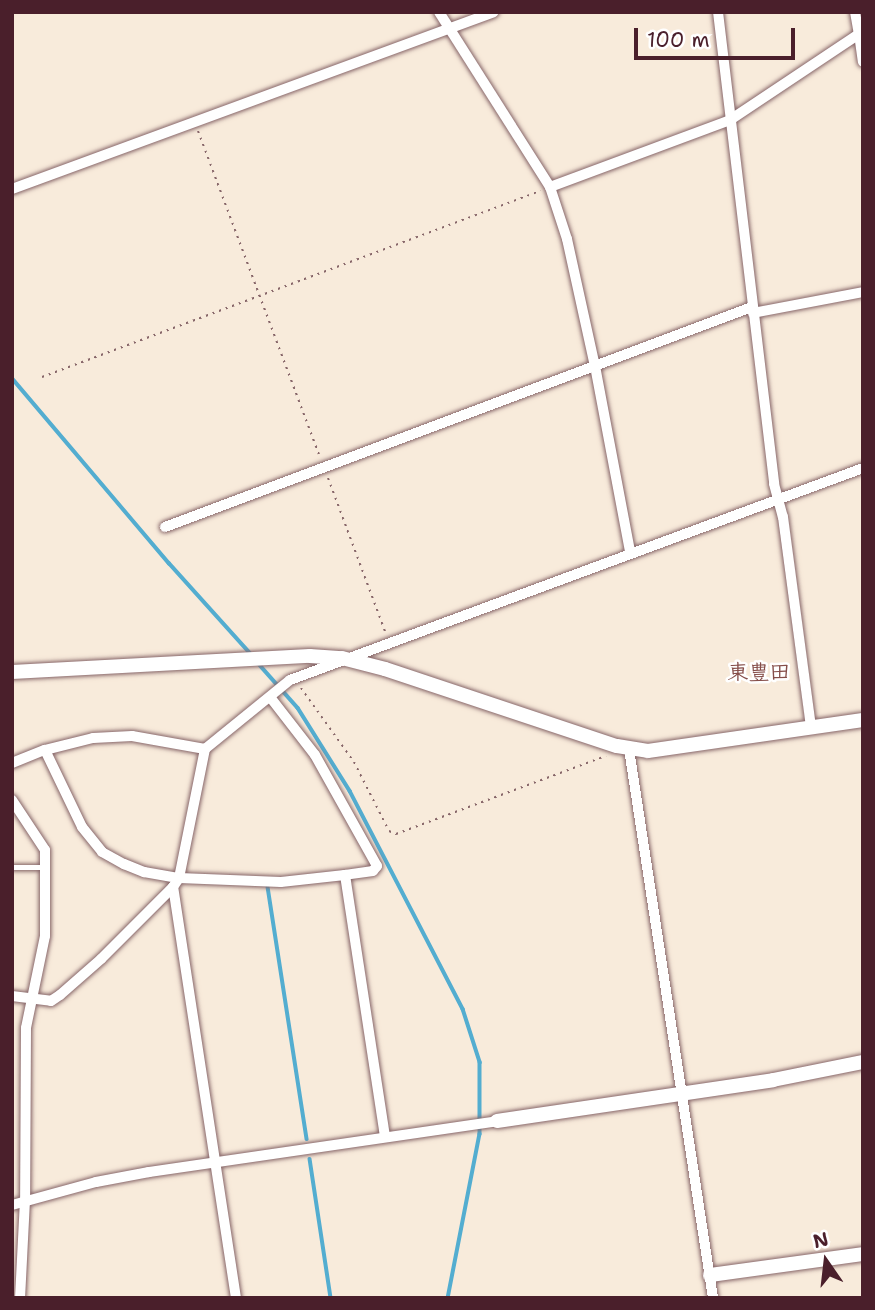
<!DOCTYPE html>
<html>
<head>
<meta charset="utf-8">
<style>
  body { margin:0 }
  #map { position:relative; width:875px; height:1310px; overflow:hidden; background:#f8ebdb; font-family:"Shantell Sans","Klee One",sans-serif }
  div>[style] { position:absolute }
  .stream>* { height:3.5px; margin:-1.75px; padding:0 1.75px; transform-origin:1.75px; border-radius:1.75px; background:#53add0 }
  .path>* { height:2px; margin-top:-1px; transform-origin:0; background:repeating-linear-gradient(90deg,#876669 0 2px,transparent 0 7px) }
  .roads { filter:drop-shadow(0 0 2px #876669) drop-shadow(0 0 2px #876669) }
  .lane>* { height:5px; margin:-2.5px; padding:0 2.5px; transform-origin:2.5px; border-radius:2.5px; background:#fff }
  .street>* { height:10px; margin:-5px; padding:0 5px; transform-origin:5px; border-radius:5px; background:#fff }
  .secondary>* { height:14px; margin:-7px; padding:0 7px; transform-origin:7px; border-radius:7px; background:#fff }
  span { translate:-50% -50%; white-space:nowrap; text-align:center; line-height:1.15; -webkit-text-stroke:5px #fff; paint-order:stroke }
  .neighbourhood-label { font-size:21px; color:#854d49; font-weight:700 }
  .frame { position:absolute; inset:0; border:14px solid #4a1f2b; pointer-events:none }
  .north { position:absolute; left:791px; top:1226px; width:70px; height:70px; -webkit-text-stroke:5px #fff; paint-order:stroke; rotate:346deg; font-size:19px; font-weight:700; line-height:28px; text-align:center; color:#4a1f2b }
  .north::after { content:''; display:block; margin:auto; width:24px; height:32px; background:#4a1f2b; clip-path:polygon(50% 0,100% 100%,50% 72%,0 100%) }
  .scale { position:absolute; left:634px; top:28px; width:161px; height:32px; box-sizing:border-box; border:4px solid #4a1f2b; border-top:0; padding-left:9px; font-size:21px; line-height:24px; white-space:nowrap; color:#4a1f2b; -webkit-text-stroke:5px #fff; paint-order:stroke }
</style>
</head>
<body>
<div id="map">
  <div class="stream">
    <i style="left:12px;top:378px;width:243px;rotate:49.7deg"></i>
    <i style="left:169px;top:563px;width:122px;rotate:48deg"></i>
    <i style="left:258px;top:663px;width:60px;rotate:48.4deg"></i>
    <i style="left:298px;top:708px;width:98px;rotate:57.9deg"></i>
    <i style="left:350px;top:791px;width:246px;rotate:62.6deg"></i>
    <i style="left:463px;top:1009px;width:56px;rotate:72.2deg"></i>
    <i style="left:480px;top:1062px;width:72px;rotate:90deg"></i>
    <i style="left:480px;top:1134px;width:167px;rotate:101deg"></i>
    <i style="left:268px;top:887px;width:255px;rotate:81.2deg"></i>
    <i style="left:310px;top:1159px;width:141px;rotate:81.4deg"></i>
  </div>
  <div class="path">
    <i style="left:198px;top:131px;width:348px;rotate:69.5deg"></i>
    <i style="left:42px;top:377px;width:532px;rotate:-20.48deg"></i>
    <i style="left:328px;top:478px;width:166px;rotate:69.6deg"></i>
    <i style="left:301px;top:688px;width:91px;rotate:54.4deg"></i>
    <i style="left:354px;top:762px;width:77px;rotate:63.1deg"></i>
    <i style="left:389px;top:831px;width:8px;rotate:23deg"></i>
    <i style="left:396px;top:834px;width:224px;rotate:-20.4deg"></i>
  </div>
  <div class="roads">
    <div class="lane">
      <i style="left:12px;top:867px;width:33px"></i>
    </div>
    <div class="street">
      <i style="left:439px;top:12px;width:207px;rotate:57.6deg"></i>
      <i style="left:550px;top:187px;width:55px;rotate:71.9deg"></i>
      <i style="left:567px;top:239px;width:130px;rotate:77.6deg"></i>
      <i style="left:595px;top:366px;width:189px;rotate:79.3deg"></i>
      <i style="left:718px;top:12px;width:475px;rotate:83.2deg"></i>
      <i style="left:774px;top:484px;width:34px;rotate:75deg"></i>
      <i style="left:783px;top:517px;width:213px;rotate:82.4deg"></i>
      <i style="left:855px;top:12px;width:22px;rotate:80deg"></i>
      <i style="left:859px;top:34px;width:4px"></i>
      <i style="left:550px;top:187px;width:192px;rotate:-20.4deg"></i>
      <i style="left:730px;top:120px;width:155px;rotate:-33.7deg"></i>
      <i style="left:859px;top:34px;width:28px;rotate:82deg"></i>
      <i style="left:12px;top:189px;width:513px;rotate:-20.16deg"></i>
      <i style="left:753px;top:313px;width:112px;rotate:-10.8deg"></i>
      <i style="left:165px;top:527px;width:627px;rotate:-20.55deg"></i>
      <i style="left:270px;top:697px;width:73px;rotate:52.2deg"></i>
      <i style="left:315px;top:755px;width:127px;rotate:60.8deg"></i>
      <i style="left:377px;top:866px;width:6px;rotate:129deg"></i>
      <i style="left:373px;top:871px;width:28px;rotate:172deg"></i>
      <i style="left:205px;top:749px;width:74px;rotate:-169.9deg"></i>
      <i style="left:132px;top:736px;width:39px;rotate:177deg"></i>
      <i style="left:93px;top:738px;width:49px;rotate:166deg"></i>
      <i style="left:45px;top:750px;width:85px;rotate:64.3deg"></i>
      <i style="left:82px;top:827px;width:32px;rotate:51deg"></i>
      <i style="left:102px;top:852px;width:25px;rotate:29deg"></i>
      <i style="left:124px;top:864px;width:22px;rotate:22deg"></i>
      <i style="left:144px;top:872px;width:36px;rotate:10deg"></i>
      <i style="left:179px;top:878px;width:102px;rotate:2.2deg"></i>
      <i style="left:281px;top:882px;width:64px;rotate:-6.2deg"></i>
      <i style="left:345px;top:875px;width:264px;rotate:81.3deg"></i>
      <i style="left:629px;top:749px;width:555px;rotate:81.3deg"></i>
      <i style="left:12px;top:763px;width:35px;rotate:-22deg"></i>
      <i style="left:12px;top:800px;width:60px;rotate:56.6deg"></i>
      <i style="left:45px;top:850px;width:86px;rotate:90deg"></i>
      <i style="left:45px;top:936px;width:94px;rotate:101.7deg"></i>
      <i style="left:26px;top:1028px;width:172px;rotate:90.3deg"></i>
      <i style="left:25px;top:1200px;width:98px;rotate:92.9deg"></i>
      <i style="left:12px;top:996px;width:39px;rotate:7deg"></i>
      <i style="left:51px;top:1001px;width:11px;rotate:-34deg"></i>
      <i style="left:60px;top:995px;width:55px;rotate:-41.3deg"></i>
      <i style="left:101px;top:959px;width:102px;rotate:-45deg"></i>
      <i style="left:12px;top:1205px;width:87px;rotate:-15.3deg"></i>
      <i style="left:96px;top:1182px;width:54px;rotate:-10.7deg"></i>
      <i style="left:149px;top:1172px;width:352px;rotate:-8.3deg"></i>
      <i style="left:236px;top:1298px;width:416px;rotate:-98.7deg"></i>
      <i style="left:173px;top:887px;width:11px;rotate:-56deg"></i>
      <i style="left:179px;top:878px;width:132px;rotate:-78.6deg"></i>
      <i style="left:205px;top:749px;width:109px;rotate:-39.1deg"></i>
      <i style="left:290px;top:680px;width:611px;rotate:-20.3deg"></i>
    </div>
    <div class="secondary">
      <i style="left:12px;top:672px;width:298px;rotate:-3.1deg"></i>
      <i style="left:310px;top:656px;width:32px;rotate:4deg"></i>
      <i style="left:342px;top:658px;width:44px;rotate:14.3deg"></i>
      <i style="left:385px;top:669px;width:244px;rotate:18.4deg"></i>
      <i style="left:617px;top:746px;width:31px;rotate:9deg"></i>
      <i style="left:648px;top:751px;width:217px;rotate:-8.2deg"></i>
      <i style="left:497px;top:1121px;width:279px;rotate:-8.4deg"></i>
      <i style="left:773px;top:1080px;width:92px;rotate:-11.3deg"></i>
      <i style="left:710px;top:1275px;width:154px;rotate:-7.8deg"></i>
    </div>
  </div>
  <div class="neighbourhood-label">
    <span style="left:759px;top:672px">東豊田</span>
  </div>
  <div class="frame"></div>
  <div class="north">N</div>
  <div class="scale">100 m</div>
</div>
</body>
</html>
